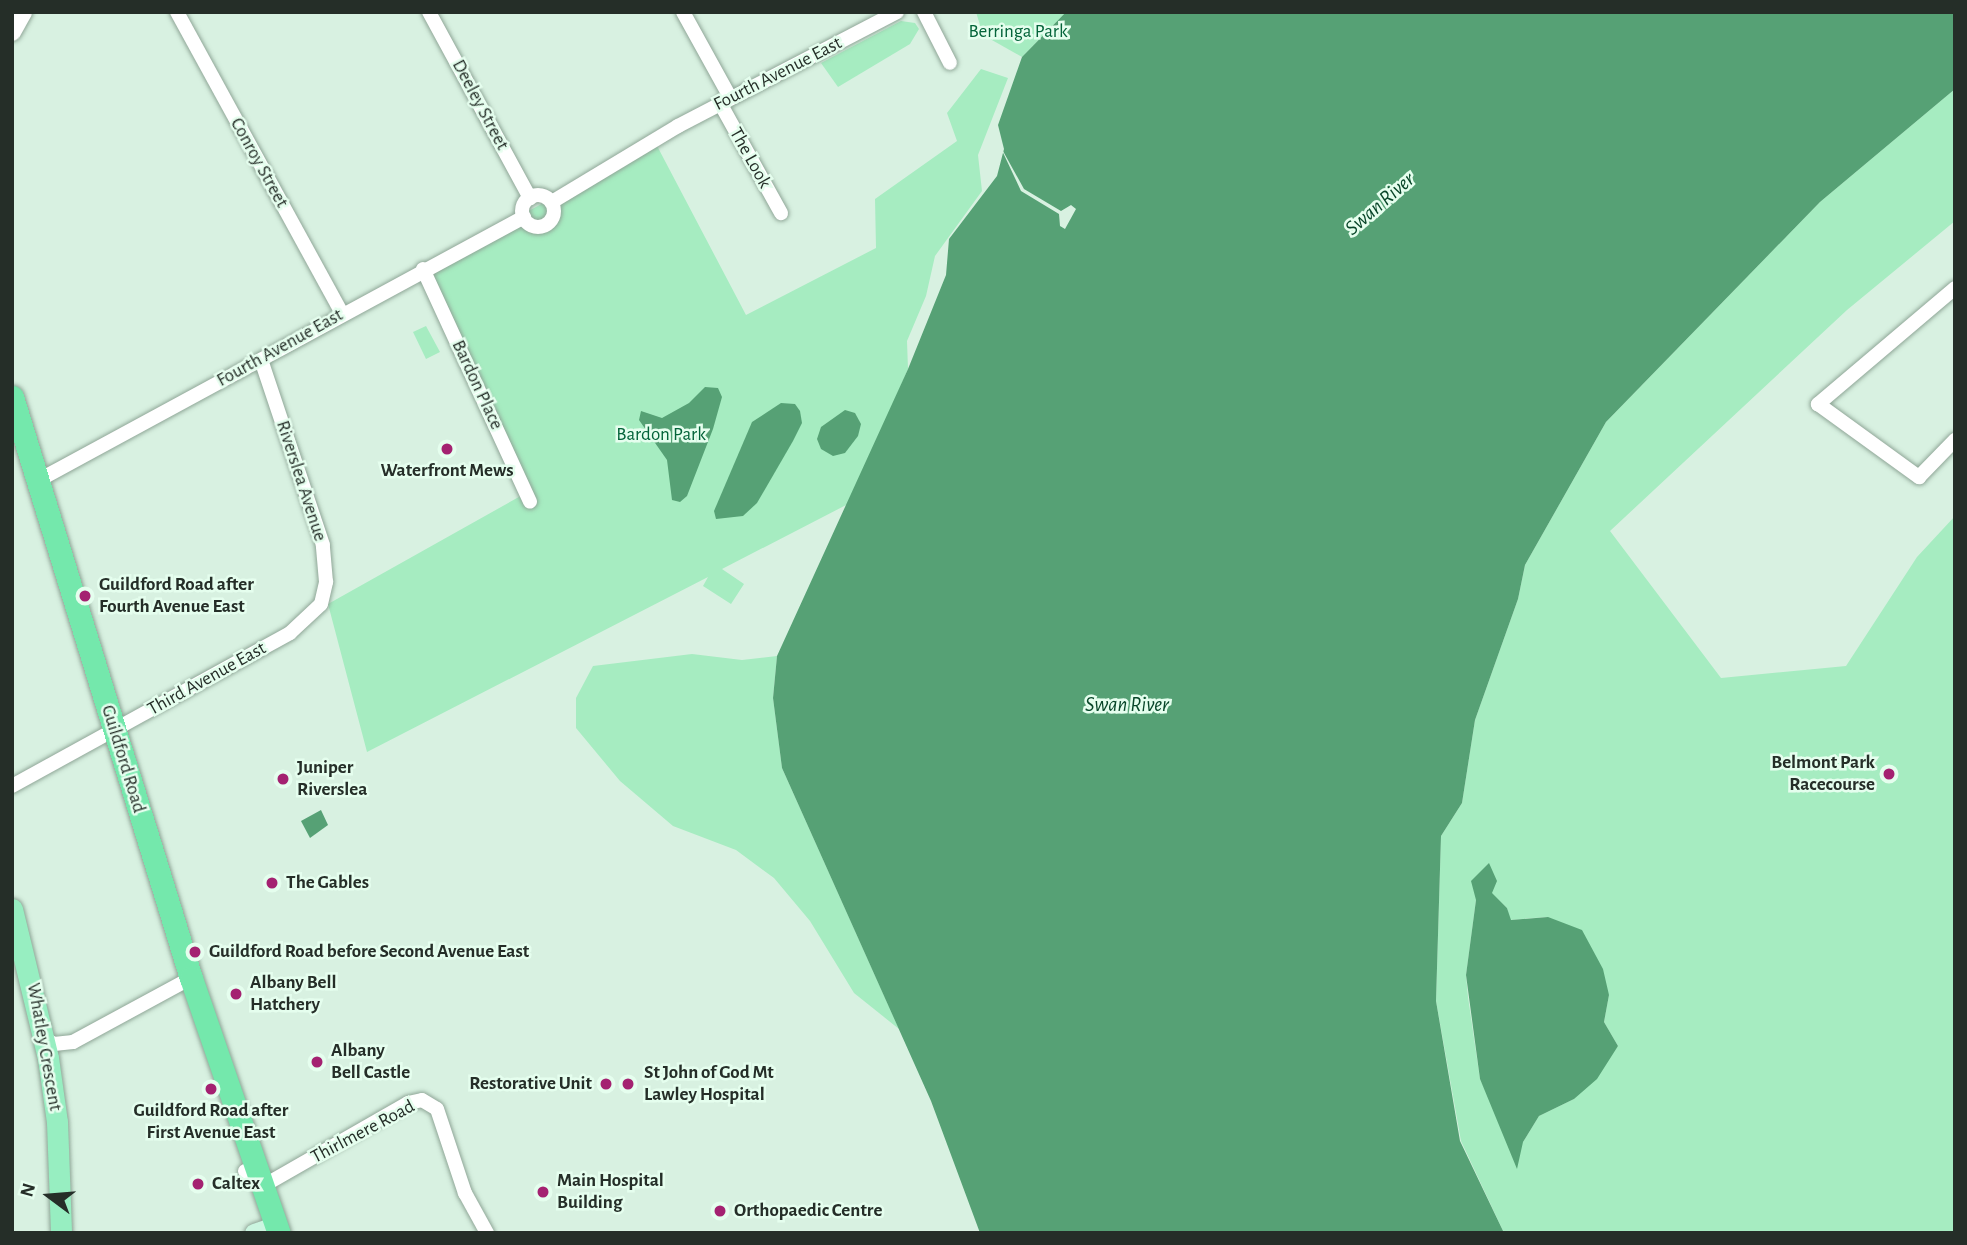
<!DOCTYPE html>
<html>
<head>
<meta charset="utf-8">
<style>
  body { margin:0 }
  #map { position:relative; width:1967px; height:1245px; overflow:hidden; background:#d8f1e1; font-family:"Alegreya Sans",sans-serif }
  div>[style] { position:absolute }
  .green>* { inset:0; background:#a6ecc1 }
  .water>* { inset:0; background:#56a175 }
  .pier>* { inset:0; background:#d8f1e1 }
  .roads { filter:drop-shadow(0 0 2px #8fa697) drop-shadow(0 0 2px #8fa697) }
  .minor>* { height:14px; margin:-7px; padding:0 7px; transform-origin:7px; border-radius:7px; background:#fff }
  .minor>.ring { margin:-7px; padding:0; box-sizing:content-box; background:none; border:14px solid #fff; border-radius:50% }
  .tertiary>* { height:18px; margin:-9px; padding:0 9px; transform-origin:9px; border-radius:9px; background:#fff }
  .secondary>* { height:19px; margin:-9.5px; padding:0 9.5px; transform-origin:9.5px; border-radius:9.5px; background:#cbf6e0 }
  .primary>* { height:21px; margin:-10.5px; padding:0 10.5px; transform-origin:10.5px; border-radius:10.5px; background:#97eec1 }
  .trunk>* { height:23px; margin:-11.5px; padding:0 11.5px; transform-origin:11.5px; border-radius:11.5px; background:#74e8ac }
  .dots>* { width:19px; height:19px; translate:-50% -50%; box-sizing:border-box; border:4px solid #e5feee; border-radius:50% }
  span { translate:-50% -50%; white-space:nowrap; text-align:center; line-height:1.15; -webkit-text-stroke:5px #e5feee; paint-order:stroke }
  .park-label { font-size:19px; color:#04643a }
  .street-label { font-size:19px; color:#252e28 }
  .poi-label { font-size:19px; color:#252e28; font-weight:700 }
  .left { translate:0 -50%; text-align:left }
  .right { translate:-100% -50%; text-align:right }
  .water-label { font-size:21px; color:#084629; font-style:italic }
  .frame { position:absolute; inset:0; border:14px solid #252e28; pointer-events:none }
  .north { position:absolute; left:14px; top:1161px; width:70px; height:70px; -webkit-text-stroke:5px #e5feee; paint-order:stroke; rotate:286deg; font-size:19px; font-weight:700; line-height:28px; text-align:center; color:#252e28 }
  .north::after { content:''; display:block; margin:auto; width:24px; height:32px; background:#252e28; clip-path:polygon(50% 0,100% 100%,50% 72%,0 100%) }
</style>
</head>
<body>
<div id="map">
  <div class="green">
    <i style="clip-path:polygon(976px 12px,1066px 12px,1022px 57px,983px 35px)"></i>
    <i style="clip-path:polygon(901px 21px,915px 23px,919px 29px,910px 44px,838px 87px,821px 63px)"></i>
    <i style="clip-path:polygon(981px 69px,1008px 78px,978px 155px,982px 191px,935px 256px,926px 296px,907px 341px,908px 369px,850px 503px,722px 569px,744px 584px,731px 604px,703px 586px,708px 577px,367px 752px,328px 604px,526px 493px,426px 267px,655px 142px,746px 315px,876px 248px,875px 199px,957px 141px,947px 113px)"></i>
    <i style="clip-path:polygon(evenodd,1955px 89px,1955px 221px,1847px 310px,1610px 531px,1721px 678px,1846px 666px,1917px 557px,1955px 516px,1955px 1233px,1504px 1233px,1461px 1141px,1436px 1001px,1441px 836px,1462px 803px,1475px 720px,1518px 599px,1525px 565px,1606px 422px,1820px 202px,1955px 89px,1491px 893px,1507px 908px,1510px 920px,1547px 917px,1609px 995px,1604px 1022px,1618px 1046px,1574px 1099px,1539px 1116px,1523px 1142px,1494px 1108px,1480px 1079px,1468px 997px,1466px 975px,1476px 900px,1491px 893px)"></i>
    <i style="clip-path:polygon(426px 326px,440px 352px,426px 359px,413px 332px)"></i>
    <i style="clip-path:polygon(692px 654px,742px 660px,777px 656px,773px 698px,782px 768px,899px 1029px,854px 993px,810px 921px,774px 878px,736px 850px,673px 826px,620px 781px,576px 728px,576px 698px,593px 666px)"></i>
  </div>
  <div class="water">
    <i style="clip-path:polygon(1066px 12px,1955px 12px,1955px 89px,1820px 202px,1606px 422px,1525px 565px,1518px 599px,1475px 720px,1462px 803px,1441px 836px,1436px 1001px,1460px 1141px,1504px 1233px,980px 1233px,931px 1101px,782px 768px,773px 698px,777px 656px,908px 369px,946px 275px,949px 239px,997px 176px,1004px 149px,998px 125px,1022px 57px)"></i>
    <i style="clip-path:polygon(705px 387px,718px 388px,722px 397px,713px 429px,687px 496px,680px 502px,672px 500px,667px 460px,639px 420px,641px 411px,662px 418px,689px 403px)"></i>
    <i style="clip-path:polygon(781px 403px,795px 404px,800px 411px,802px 423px,793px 441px,757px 503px,743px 516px,716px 519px,714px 511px,752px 422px)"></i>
    <i style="clip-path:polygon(845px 410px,855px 413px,861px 424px,858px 436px,845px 453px,833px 456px,821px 449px,817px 439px,821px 427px)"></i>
    <i style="clip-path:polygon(321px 810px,328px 825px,310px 838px,301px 821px)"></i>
    <i style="clip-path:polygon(1489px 863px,1497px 881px,1492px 893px,1507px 908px,1511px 920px,1548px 917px,1582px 930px,1603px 969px,1609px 995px,1604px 1022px,1618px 1046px,1597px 1079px,1574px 1099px,1539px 1116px,1523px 1142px,1517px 1169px,1480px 1079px,1466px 975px,1476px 900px,1471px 881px)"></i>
  </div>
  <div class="pier">
    <i style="clip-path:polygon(998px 142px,1024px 189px,1061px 211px,1071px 205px,1076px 209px,1065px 229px,1060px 226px,1059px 214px,1021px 191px)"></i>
  </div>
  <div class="roads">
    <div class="minor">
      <i style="left:177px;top:12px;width:343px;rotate:61.3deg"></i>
      <i style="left:429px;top:12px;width:212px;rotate:61.5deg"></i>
      <i style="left:683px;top:12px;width:97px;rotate:61.1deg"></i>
      <i style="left:924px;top:12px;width:57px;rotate:63deg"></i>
      <i style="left:720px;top:103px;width:126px;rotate:61deg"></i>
      <i class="ring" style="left:522px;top:195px;width:18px;height:18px"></i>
      <i style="left:552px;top:202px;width:147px;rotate:-31.1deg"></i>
      <i style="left:678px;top:126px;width:247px;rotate:-27.5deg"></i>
      <i style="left:423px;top:269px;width:256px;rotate:65.3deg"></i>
      <i style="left:1955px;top:288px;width:180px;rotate:139.7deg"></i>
      <i style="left:1818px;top:404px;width:125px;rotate:35.9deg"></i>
      <i style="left:1919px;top:477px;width:52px;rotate:-45.8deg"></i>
      <i style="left:37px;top:481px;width:554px;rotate:-28.46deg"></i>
      <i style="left:12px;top:786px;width:317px;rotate:-28.8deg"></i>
      <i style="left:290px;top:633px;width:42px;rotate:-43.1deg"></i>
      <i style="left:321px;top:604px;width:23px;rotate:-77deg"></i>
      <i style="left:326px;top:582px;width:37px;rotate:-95deg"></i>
      <i style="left:323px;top:545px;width:195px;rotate:-108.5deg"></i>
      <i style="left:44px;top:1038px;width:12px;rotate:31deg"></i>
      <i style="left:54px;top:1044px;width:19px;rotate:-6deg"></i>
      <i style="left:73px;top:1042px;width:134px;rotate:-28.5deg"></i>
      <i style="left:245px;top:1171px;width:27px;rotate:24deg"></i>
      <i style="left:270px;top:1182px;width:159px;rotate:-29.8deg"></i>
      <i style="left:408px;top:1103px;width:14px;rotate:-12deg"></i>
      <i style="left:422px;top:1100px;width:17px;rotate:31deg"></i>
      <i style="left:437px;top:1109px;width:89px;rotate:71.6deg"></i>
      <i style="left:465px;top:1193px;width:46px;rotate:61.2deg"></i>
    </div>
    <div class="tertiary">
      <i style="left:12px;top:32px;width:23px;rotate:-61deg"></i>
    </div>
    <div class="secondary">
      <i style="left:254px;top:1233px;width:24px;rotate:-19deg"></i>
    </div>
    <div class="primary">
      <i style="left:12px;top:909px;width:153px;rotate:76.4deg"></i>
      <i style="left:48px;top:1058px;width:65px;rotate:82deg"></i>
      <i style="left:57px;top:1122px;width:111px;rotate:87.9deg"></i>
    </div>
    <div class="trunk">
      <i style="left:12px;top:397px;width:608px;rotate:72.88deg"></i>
      <i style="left:191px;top:978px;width:270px;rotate:71deg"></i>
    </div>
  </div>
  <div class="dots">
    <i style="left:447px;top:449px;background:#a42271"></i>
    <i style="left:85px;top:596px;background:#a42271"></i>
    <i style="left:1889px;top:774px;background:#a42271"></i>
    <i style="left:283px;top:779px;background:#a42271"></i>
    <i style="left:272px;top:883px;background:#a42271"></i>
    <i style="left:195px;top:952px;background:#a42271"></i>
    <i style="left:236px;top:994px;background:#a42271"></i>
    <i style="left:317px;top:1062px;background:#a42271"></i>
    <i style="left:606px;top:1084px;background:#a42271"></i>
    <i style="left:628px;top:1084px;background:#a42271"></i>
    <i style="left:211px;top:1089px;background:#a42271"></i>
    <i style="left:198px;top:1184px;background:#a42271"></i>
    <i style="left:543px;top:1192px;background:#a42271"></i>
    <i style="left:720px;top:1211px;background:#a42271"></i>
  </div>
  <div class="park-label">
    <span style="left:1018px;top:32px">Berringa Park</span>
    <span style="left:661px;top:435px">Bardon Park</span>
  </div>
  <div class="street-label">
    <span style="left:778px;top:74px;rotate:-27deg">Fourth Avenue East</span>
    <span style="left:480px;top:105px;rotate:62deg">Deeley Street</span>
    <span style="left:750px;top:158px;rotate:61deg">The Look</span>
    <span style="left:259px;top:163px;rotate:61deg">Conroy Street</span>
    <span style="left:280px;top:348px;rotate:-29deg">Fourth Avenue East</span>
    <span style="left:477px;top:385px;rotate:65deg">Bardon Place</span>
    <span style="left:301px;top:481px;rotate:72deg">Riverslea Avenue</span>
    <span style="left:207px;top:679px;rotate:-29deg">Third Avenue East</span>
    <span style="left:123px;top:759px;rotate:73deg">Guildford Road</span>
    <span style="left:44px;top:1047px;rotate:80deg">Whatley Crescent</span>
    <span style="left:363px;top:1132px;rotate:-28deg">Thirlmere Road</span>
  </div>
  <div class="poi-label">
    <span style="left:447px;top:471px">Waterfront Mews</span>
    <span class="left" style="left:99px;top:596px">Guildford Road after<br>Fourth Avenue East</span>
    <span class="right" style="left:1875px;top:774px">Belmont Park<br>Racecourse</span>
    <span class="left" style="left:297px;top:779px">Juniper<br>Riverslea</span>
    <span class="left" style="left:286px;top:883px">The Gables</span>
    <span class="left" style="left:209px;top:952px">Guildford Road before Second Avenue East</span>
    <span class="left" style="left:250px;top:994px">Albany Bell<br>Hatchery</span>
    <span class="left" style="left:331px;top:1062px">Albany<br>Bell Castle</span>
    <span class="left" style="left:644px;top:1084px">St John of God Mt<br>Lawley Hospital</span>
    <span class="right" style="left:592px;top:1084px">Restorative Unit</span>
    <span style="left:211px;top:1122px">Guildford Road after<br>First Avenue East</span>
    <span class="left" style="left:557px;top:1192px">Main Hospital<br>Building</span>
    <span class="left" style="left:212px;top:1184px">Caltex</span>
    <span class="left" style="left:734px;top:1211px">Orthopaedic Centre</span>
  </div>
  <div class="water-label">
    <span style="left:1380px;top:204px;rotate:-41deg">Swan River</span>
    <span style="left:1127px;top:705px">Swan River</span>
  </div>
  <div class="frame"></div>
  <div class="north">N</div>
</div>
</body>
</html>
